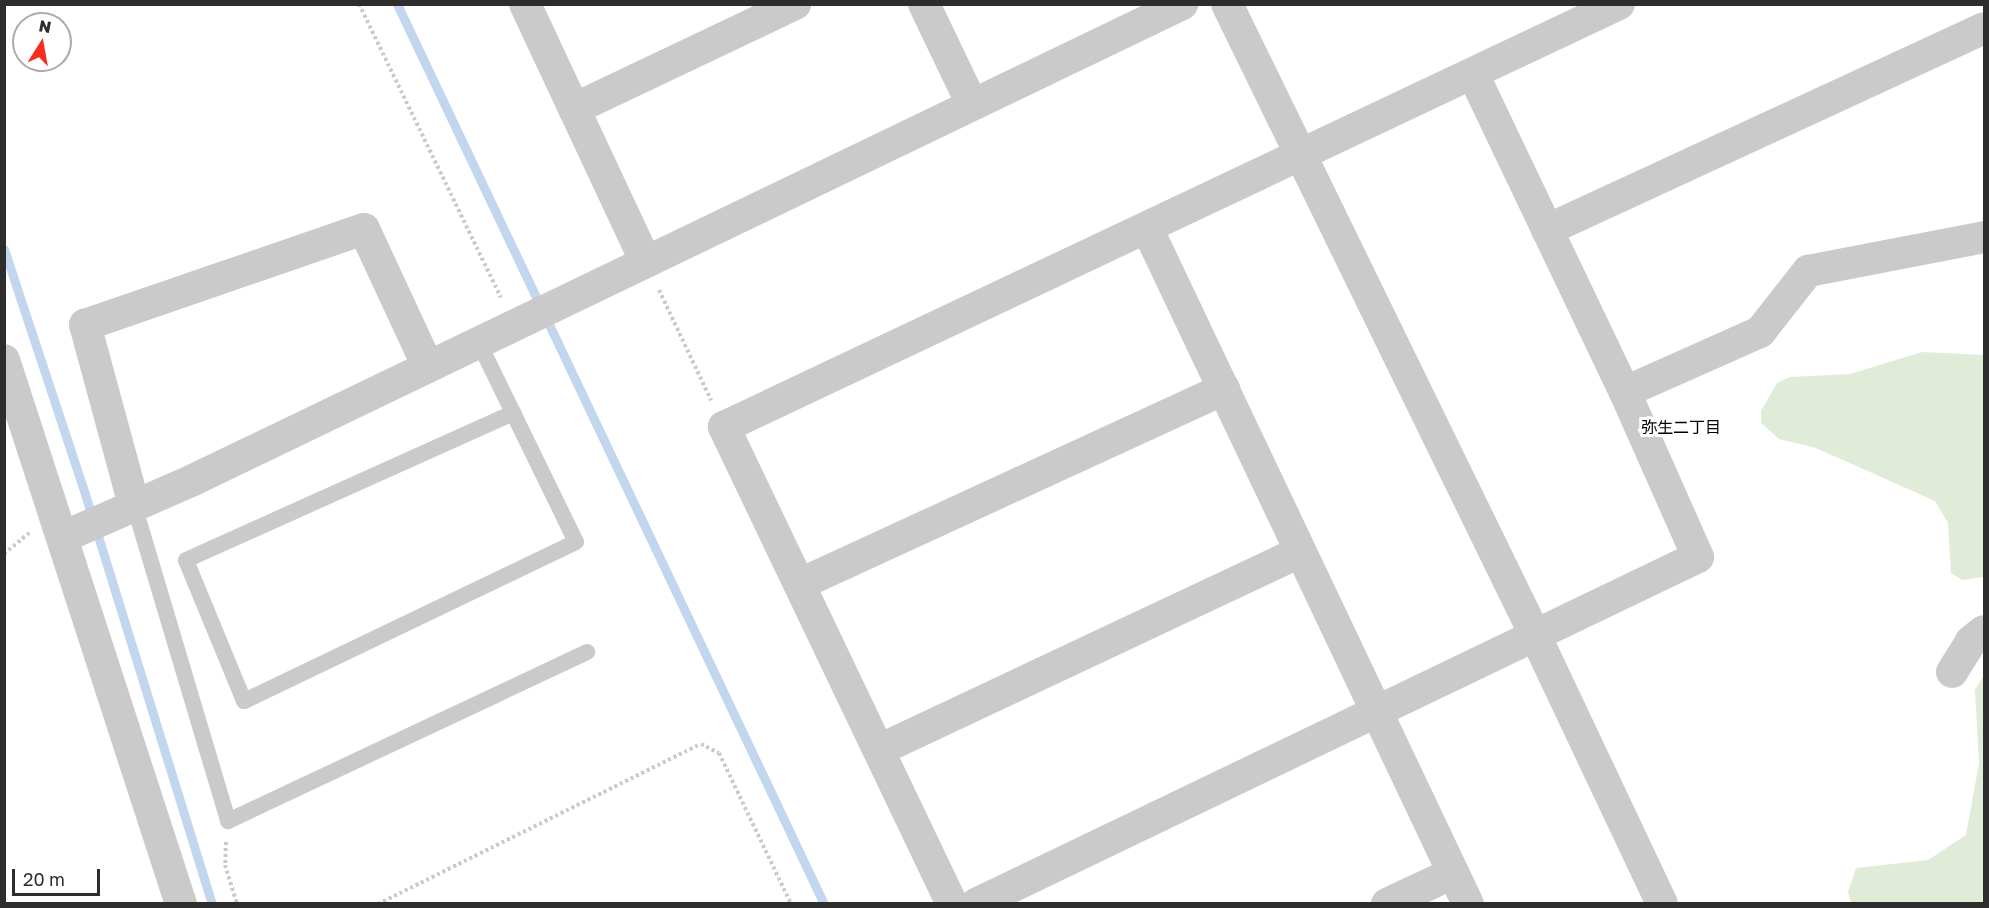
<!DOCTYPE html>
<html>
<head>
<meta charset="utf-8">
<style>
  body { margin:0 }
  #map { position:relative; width:1989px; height:908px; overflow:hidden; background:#fff; font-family:"Golos Text","Noto Sans JP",sans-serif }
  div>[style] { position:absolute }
  .green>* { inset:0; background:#e0ecd8 }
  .stream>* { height:9px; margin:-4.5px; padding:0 4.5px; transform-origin:4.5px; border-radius:4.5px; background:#c2d6ee }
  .path>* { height:4px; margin-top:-2px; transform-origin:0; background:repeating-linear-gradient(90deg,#cacaca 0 3px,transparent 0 6px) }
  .service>* { height:16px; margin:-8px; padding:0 8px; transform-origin:8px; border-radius:8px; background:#cacaca }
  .minor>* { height:32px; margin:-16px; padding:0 16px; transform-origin:16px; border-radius:16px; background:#cacaca }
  span { translate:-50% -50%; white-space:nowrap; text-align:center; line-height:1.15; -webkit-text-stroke:6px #fff; paint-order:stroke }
  .neighbourhood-label { font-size:16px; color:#000 }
  .frame { position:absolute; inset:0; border:6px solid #2d2d2d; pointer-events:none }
  .north { position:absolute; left:12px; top:12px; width:60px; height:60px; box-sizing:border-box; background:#fff; border:2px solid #ababab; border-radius:50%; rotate:11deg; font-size:16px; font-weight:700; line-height:24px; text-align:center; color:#2d2d2d }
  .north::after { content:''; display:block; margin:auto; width:21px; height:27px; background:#f72e1c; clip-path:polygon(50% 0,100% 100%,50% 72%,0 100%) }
  .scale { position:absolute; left:12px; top:869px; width:88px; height:27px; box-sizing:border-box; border:3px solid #2d2d2d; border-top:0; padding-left:8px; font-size:18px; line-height:21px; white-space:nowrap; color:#2d2d2d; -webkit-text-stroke:4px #fff; paint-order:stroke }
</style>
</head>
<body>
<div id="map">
  <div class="green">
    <i style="clip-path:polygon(1922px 352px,1984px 355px,1984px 577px,1962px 580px,1951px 573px,1948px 523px,1935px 501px,1816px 448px,1779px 439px,1761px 423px,1761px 411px,1777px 383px,1790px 377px,1850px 374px)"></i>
    <i style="clip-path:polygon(1984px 675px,1984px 903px,1851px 903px,1848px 892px,1856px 868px,1928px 860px,1966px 835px,1979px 763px,1975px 690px)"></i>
  </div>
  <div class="stream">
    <i style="left:397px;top:4px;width:996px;rotate:64.62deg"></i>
    <i style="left:4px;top:249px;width:258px;rotate:71.7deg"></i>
    <i style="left:85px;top:494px;width:429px;rotate:72.8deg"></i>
  </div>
  <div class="path">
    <i style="left:359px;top:4px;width:326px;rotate:64.2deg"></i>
    <i style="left:659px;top:290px;width:122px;rotate:64.7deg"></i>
    <i style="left:4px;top:554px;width:33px;rotate:-40deg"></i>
    <i style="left:226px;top:842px;width:23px;rotate:92deg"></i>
    <i style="left:225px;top:865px;width:41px;rotate:72.9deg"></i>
    <i style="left:378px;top:904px;width:360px;rotate:-26.4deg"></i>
    <i style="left:701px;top:744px;width:20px;rotate:27deg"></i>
    <i style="left:719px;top:753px;width:167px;rotate:64.5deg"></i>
  </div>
  <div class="service">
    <i style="left:479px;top:343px;width:221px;rotate:64deg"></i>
    <i style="left:576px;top:542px;width:368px;rotate:154.4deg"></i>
    <i style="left:244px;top:701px;width:152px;rotate:-112.4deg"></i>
    <i style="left:186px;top:560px;width:359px;rotate:-24.2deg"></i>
    <i style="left:134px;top:505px;width:330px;rotate:73.4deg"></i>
    <i style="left:228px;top:821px;width:397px;rotate:-25.2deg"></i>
  </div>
  <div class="minor">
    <i style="left:525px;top:4px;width:285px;rotate:64.9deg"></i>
    <i style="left:924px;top:4px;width:111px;rotate:64.4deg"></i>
    <i style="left:1227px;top:4px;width:702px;rotate:63.98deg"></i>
    <i style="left:1535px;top:635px;width:297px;rotate:64.7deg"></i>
    <i style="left:1473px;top:74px;width:352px;rotate:64.5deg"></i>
    <i style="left:574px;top:109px;width:245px;rotate:-25.4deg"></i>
    <i style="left:1147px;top:228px;width:748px;rotate:64.6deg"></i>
    <i style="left:1547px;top:230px;width:481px;rotate:-24.8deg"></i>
    <i style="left:4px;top:360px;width:572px;rotate:71.98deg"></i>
    <i style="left:134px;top:505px;width:187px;rotate:-105.2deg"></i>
    <i style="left:85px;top:325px;width:295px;rotate:-19deg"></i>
    <i style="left:364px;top:229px;width:152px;rotate:65.1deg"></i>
    <i style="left:63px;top:537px;width:140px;rotate:-23.6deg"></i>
    <i style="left:191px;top:481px;width:1100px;rotate:-25.7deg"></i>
    <i style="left:800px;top:584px;width:467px;rotate:-24.7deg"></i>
    <i style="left:1952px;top:672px;width:36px;rotate:-58deg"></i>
    <i style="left:1971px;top:641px;width:16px;rotate:-38deg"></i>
    <i style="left:879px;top:750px;width:465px;rotate:-25.2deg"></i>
    <i style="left:952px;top:904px;width:529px;rotate:-115.55deg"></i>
    <i style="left:724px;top:427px;width:990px;rotate:-25.3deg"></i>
    <i style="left:976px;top:904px;width:801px;rotate:-25.67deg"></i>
    <i style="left:1698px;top:557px;width:180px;rotate:-113.9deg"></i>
    <i style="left:1625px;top:392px;width:148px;rotate:-24deg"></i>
    <i style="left:1760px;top:332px;width:78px;rotate:-51.8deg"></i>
    <i style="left:1808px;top:271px;width:179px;rotate:-10.9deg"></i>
    <i style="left:1387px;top:904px;width:73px;rotate:-25.2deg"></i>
  </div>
  <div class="neighbourhood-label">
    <span style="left:1681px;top:427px">弥生二丁目</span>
  </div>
  <div class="frame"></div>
  <div class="north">N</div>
  <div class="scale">20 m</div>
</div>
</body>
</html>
